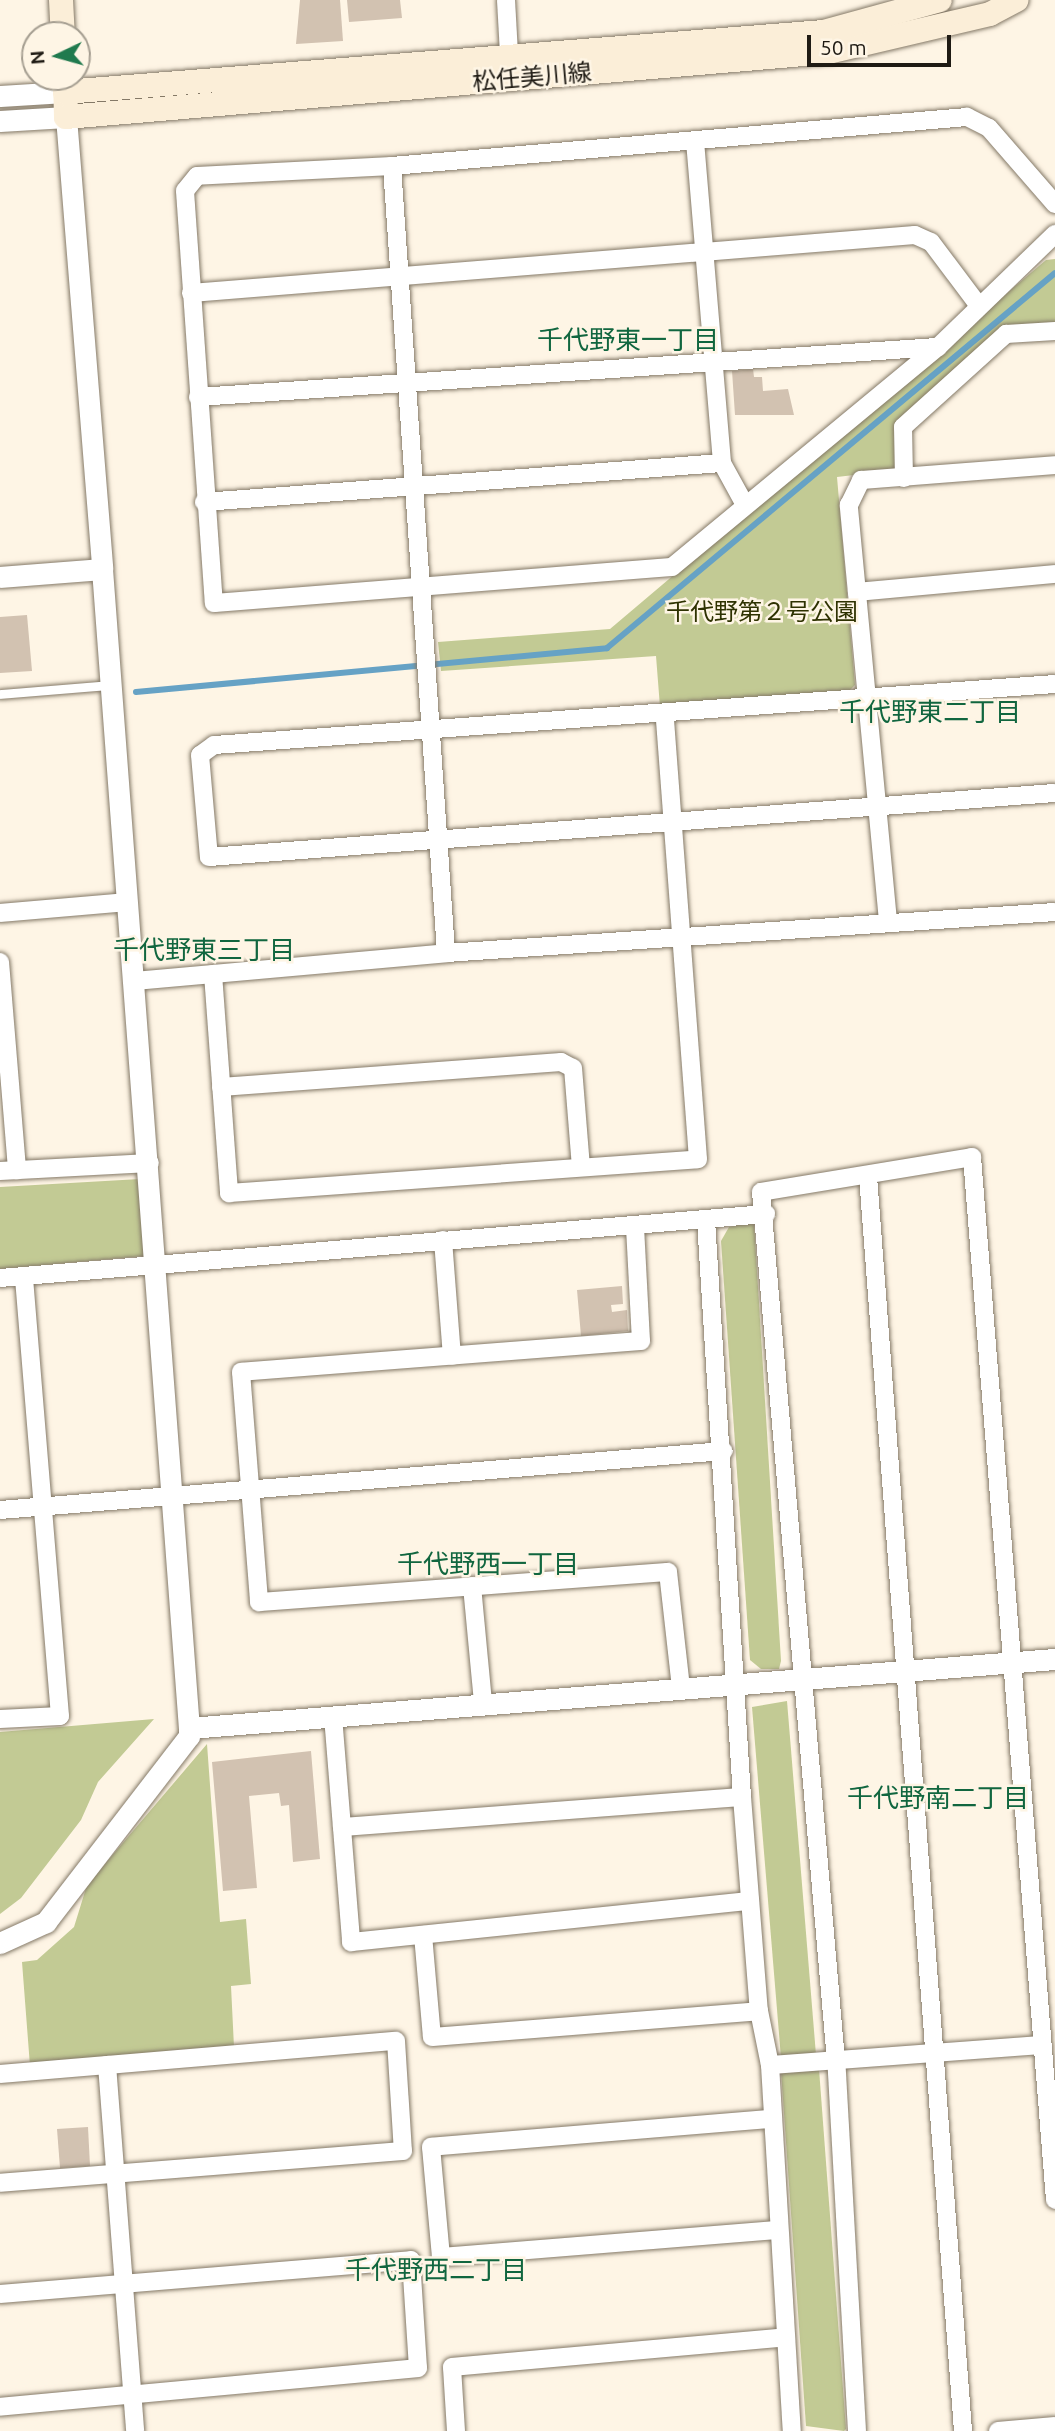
<!DOCTYPE html>
<html>
<head>
<meta charset="utf-8">
<style>
  body { margin:0 }
  #map { position:relative; width:1055px; height:2431px; overflow:hidden; background:#fef5e5; font-family:Ubuntu,"Noto Sans JP",sans-serif }
  div>[style] { position:absolute }
  .green>* { inset:0; background:#c2ca94 }
  .stream>* { height:6px; margin:-3px; padding:0 3px; transform-origin:3px; border-radius:3px; background:#66a2c5 }
  .building>* { inset:0; background:#d2c2b1 }
  .roads { filter:drop-shadow(0 0 2px #847967) drop-shadow(0 0 2px #847967) }
  .service>* { height:9px; margin:-4.5px; padding:0 4.5px; transform-origin:4.5px; border-radius:4.5px; background:#fff }
  .minor>* { height:18px; margin:-9px; padding:0 9px; transform-origin:9px; border-radius:9px; background:#fff }
  .tertiary>* { height:21px; margin:-10.5px; padding:0 10.5px; transform-origin:10.5px; border-radius:10.5px; background:#fff }
  .secondary>* { height:24px; margin:-12px; padding:0 12px; transform-origin:12px; border-radius:12px; background:#fbeed8 }
  span { translate:-50% -50%; white-space:nowrap; text-align:center; line-height:1.15; -webkit-text-stroke:5px #fef5e5; paint-order:stroke }
  .street-label { font-size:24px; color:#1f1b14 }
  .park-label { font-size:24px; color:#2e3201 }
  .neighbourhood-label { font-size:26px; color:#11663f }
  .north { position:absolute; left:21px; top:21px; width:70px; height:70px; box-sizing:border-box; background:#fef5e5; border:2px solid #a59e91; border-radius:50%; rotate:265deg; font-size:19px; font-weight:700; line-height:28px; text-align:center; color:#1f1b14 }
  .north::after { content:''; display:block; margin:auto; width:24px; height:32px; background:#207a4e; clip-path:polygon(50% 0,100% 100%,50% 72%,0 100%) }
  .scale { position:absolute; left:807px; top:35px; width:144px; height:32px; box-sizing:border-box; border:4px solid #1f1b14; border-top:0; padding-left:9px; font-size:21px; line-height:24px; white-space:nowrap; color:#1f1b14; -webkit-text-stroke:5px #fef5e5; paint-order:stroke }
</style>
</head>
<body>
<div id="map">
  <div class="green">
    <i style="clip-path:polygon(1055px 259px,1055px 324px,999px 332px,896px 426px,897px 470px,837px 477px,855px 685px,848px 692px,660px 707px,656px 656px,441px 671px,438px 642px,610px 629px,1046px 260px)"></i>
    <i style="clip-path:polygon(140px 1179px,144px 1256px,0 1269px,0 1187px)"></i>
    <i style="clip-path:polygon(754px 1222px,781px 1661px,779px 1669px,761px 1669px,750px 1660px,721px 1241px,729px 1227px)"></i>
    <i style="clip-path:polygon(787px 1701px,816px 2055px,781px 2058px,752px 1707px)"></i>
    <i style="clip-path:polygon(154px 1719px,98px 1782px,81px 1820px,21px 1898px,0 1914px,0 1732px)"></i>
    <i style="clip-path:polygon(207px 1744px,220px 1922px,246px 1919px,251px 1984px,231px 1986px,234px 2047px,30px 2066px,22px 1962px,37px 1960px,74px 1927px,87px 1885px)"></i>
    <i style="clip-path:polygon(819px 2069px,846px 2429px,844px 2431px,806px 2426px,781px 2071px)"></i>
  </div>
  <div class="stream">
    <i style="left:136px;top:692px;width:473px;rotate:-5.3deg"></i>
    <i style="left:607px;top:648px;width:584px;rotate:-39.93deg"></i>
  </div>
  <div class="building">
    <i style="clip-path:polygon(300px 0,340px 0,343px 41px,296px 44px)"></i>
    <i style="clip-path:polygon(347px 0,400px 0,402px 18px,349px 22px)"></i>
    <i style="clip-path:polygon(753px 369px,754px 377px,762px 377px,763px 391px,788px 389px,794px 415px,735px 415px,732px 371px)"></i>
    <i style="clip-path:polygon(27px 615px,32px 671px,0 673px,0 617px)"></i>
    <i style="clip-path:polygon(622px 1286px,623px 1304px,611px 1305px,612px 1312px,627px 1310px,628px 1331px,581px 1336px,577px 1290px)"></i>
    <i style="clip-path:polygon(311px 1751px,320px 1859px,293px 1862px,289px 1805px,281px 1806px,279px 1793px,249px 1796px,257px 1888px,223px 1891px,212px 1762px)"></i>
    <i style="clip-path:polygon(88px 2127px,90px 2166px,60px 2168px,57px 2129px)"></i>
  </div>
  <div class="roads">
    <div class="service">
      <i style="left:0;top:694px;width:110px;rotate:-4.7deg"></i>
    </div>
    <div class="minor">
      <i style="left:506px;top:0;width:53px;rotate:86.8deg"></i>
      <i style="left:695px;top:141px;width:323px;rotate:85.2deg"></i>
      <i style="left:722px;top:463px;width:46px;rotate:61.2deg"></i>
      <i style="left:392px;top:166px;width:789px;rotate:86.07deg"></i>
      <i style="left:1055px;top:204px;width:101px;rotate:-131deg"></i>
      <i style="left:989px;top:128px;width:25px;rotate:-153deg"></i>
      <i style="left:967px;top:117px;width:577px;rotate:175.13deg"></i>
      <i style="left:392px;top:166px;width:195px;rotate:177.1deg"></i>
      <i style="left:197px;top:176px;width:19px;rotate:129deg"></i>
      <i style="left:185px;top:191px;width:413px;rotate:86deg"></i>
      <i style="left:214px;top:603px;width:459px;rotate:-4.5deg"></i>
      <i style="left:672px;top:567px;width:345px;rotate:-39.6deg"></i>
      <i style="left:938px;top:347px;width:163px;rotate:-44deg"></i>
      <i style="left:191px;top:293px;width:726px;rotate:-4.58deg"></i>
      <i style="left:915px;top:235px;width:17px;rotate:24deg"></i>
      <i style="left:931px;top:242px;width:80px;rotate:53.1deg"></i>
      <i style="left:198px;top:397px;width:742px;rotate:-3.87deg"></i>
      <i style="left:904px;top:478px;width:51px;rotate:-91.1deg"></i>
      <i style="left:903px;top:427px;width:139px;rotate:-42.1deg"></i>
      <i style="left:1006px;top:334px;width:49px;rotate:-3.5deg"></i>
      <i style="left:204px;top:502px;width:519px;rotate:-4.31deg"></i>
      <i style="left:857px;top:592px;width:199px;rotate:-5.2deg"></i>
      <i style="left:1055px;top:684px;width:843px;rotate:175.85deg"></i>
      <i style="left:214px;top:745px;width:17px;rotate:144deg"></i>
      <i style="left:200px;top:755px;width:102px;rotate:85deg"></i>
      <i style="left:209px;top:857px;width:848px;rotate:-4.33deg"></i>
      <i style="left:0;top:913px;width:128px;rotate:-4.9deg"></i>
      <i style="left:888px;top:921px;width:418px;rotate:-95.4deg"></i>
      <i style="left:849px;top:505px;width:28px;rotate:-64deg"></i>
      <i style="left:861px;top:480px;width:195px;rotate:-4.4deg"></i>
      <i style="left:0;top:962px;width:209px;rotate:85.3deg"></i>
      <i style="left:213px;top:974px;width:220px;rotate:85.8deg"></i>
      <i style="left:229px;top:1193px;width:470px;rotate:-4.1deg"></i>
      <i style="left:698px;top:1159px;width:445px;rotate:-94.3deg"></i>
      <i style="left:135px;top:981px;width:312px;rotate:-5.1deg"></i>
      <i style="left:446px;top:953px;width:610px;rotate:-3.85deg"></i>
      <i style="left:221px;top:1087px;width:341px;rotate:-4.2deg"></i>
      <i style="left:561px;top:1062px;width:13px;rotate:27deg"></i>
      <i style="left:573px;top:1068px;width:99px;rotate:85.4deg"></i>
      <i style="left:0;top:1171px;width:150px;rotate:-3.1deg"></i>
      <i style="left:868px;top:1176px;width:1259px;rotate:85.67deg"></i>
      <i style="left:706px;top:1220px;width:578px;rotate:86.43deg"></i>
      <i style="left:742px;top:1797px;width:215px;rotate:85.5deg"></i>
      <i style="left:759px;top:2011px;width:55px;rotate:78.5deg"></i>
      <i style="left:770px;top:2065px;width:367px;rotate:86.6deg"></i>
      <i style="left:635px;top:1227px;width:114px;rotate:87deg"></i>
      <i style="left:641px;top:1341px;width:401px;rotate:175.6deg"></i>
      <i style="left:241px;top:1372px;width:231px;rotate:85.5deg"></i>
      <i style="left:259px;top:1602px;width:410px;rotate:-4.2deg"></i>
      <i style="left:668px;top:1572px;width:117px;rotate:83.6deg"></i>
      <i style="left:443px;top:1240px;width:116px;rotate:85.6deg"></i>
      <i style="left:0;top:1278px;width:769px;rotate:-4.78deg"></i>
      <i style="left:0;top:1510px;width:726px;rotate:-4.66deg"></i>
      <i style="left:472px;top:1586px;width:118px;rotate:84.6deg"></i>
      <i style="left:333px;top:1716px;width:227px;rotate:85.4deg"></i>
      <i style="left:351px;top:1942px;width:401px;rotate:-5.9deg"></i>
      <i style="left:0;top:1719px;width:60px;rotate:-2.9deg"></i>
      <i style="left:60px;top:1716px;width:441px;rotate:-94.7deg"></i>
      <i style="left:342px;top:1827px;width:401px;rotate:-4.3deg"></i>
      <i style="left:423px;top:1935px;width:102px;rotate:85deg"></i>
      <i style="left:432px;top:2037px;width:328px;rotate:-4.5deg"></i>
      <i style="left:107px;top:2065px;width:367px;rotate:85.6deg"></i>
      <i style="left:770px;top:2065px;width:273px;rotate:-4.2deg"></i>
      <i style="left:0;top:2074px;width:397px;rotate:-4.8deg"></i>
      <i style="left:396px;top:2041px;width:110px;rotate:86.4deg"></i>
      <i style="left:403px;top:2151px;width:404px;rotate:175.5deg"></i>
      <i style="left:769px;top:2119px;width:339px;rotate:175.3deg"></i>
      <i style="left:431px;top:2147px;width:110px;rotate:84.8deg"></i>
      <i style="left:441px;top:2257px;width:337px;rotate:-4.6deg"></i>
      <i style="left:0;top:2294px;width:412px;rotate:-4.7deg"></i>
      <i style="left:411px;top:2260px;width:108px;rotate:86.3deg"></i>
      <i style="left:418px;top:2368px;width:420px;rotate:174.7deg"></i>
      <i style="left:456px;top:2431px;width:64px;rotate:-93.6deg"></i>
      <i style="left:452px;top:2367px;width:335px;rotate:-5.1deg"></i>
      <i style="left:857px;top:2431px;width:371px;rotate:-93.2deg"></i>
      <i style="left:836px;top:2061px;width:872px;rotate:-94.93deg"></i>
      <i style="left:761px;top:1192px;width:214px;rotate:-9.4deg"></i>
      <i style="left:972px;top:1157px;width:1046px;rotate:85.45deg"></i>
      <i style="left:998px;top:2431px;width:57px;rotate:-5deg"></i>
    </div>
    <div class="tertiary">
      <i style="left:0;top:96px;width:65px;rotate:-3.5deg"></i>
      <i style="left:0;top:121px;width:66px;rotate:-3.5deg"></i>
      <i style="left:66px;top:117px;width:453px;rotate:85.4deg"></i>
      <i style="left:0;top:577px;width:102px;rotate:-4.5deg"></i>
      <i style="left:102px;top:569px;width:1162px;rotate:85.71deg"></i>
      <i style="left:189px;top:1728px;width:8px;rotate:90deg"></i>
      <i style="left:189px;top:1736px;width:235px;rotate:127.6deg"></i>
      <i style="left:46px;top:1922px;width:51px;rotate:155.5deg"></i>
      <i style="left:189px;top:1728px;width:869px;rotate:-4.56deg"></i>
    </div>
    <div class="secondary">
      <i style="left:61px;top:0;width:35px;rotate:87deg"></i>
      <i style="left:65px;top:77px;width:40px;rotate:88.6deg"></i>
      <i style="left:66px;top:117px;width:765px;rotate:-4.88deg"></i>
      <i style="left:828px;top:52px;width:166px;rotate:-13.2deg"></i>
      <i style="left:990px;top:14px;width:30px;rotate:-28deg"></i>
      <i style="left:65px;top:92px;width:761px;rotate:-4.52deg"></i>
      <i style="left:824px;top:32px;width:120px;rotate:-15.4deg"></i>
    </div>
  </div>
  <div class="street-label">
    <span style="left:532px;top:77px;rotate:-5deg">松任美川線</span>
  </div>
  <div class="park-label">
    <span style="left:762px;top:612px">千代野第２号公園</span>
  </div>
  <div class="neighbourhood-label">
    <span style="left:628px;top:340px">千代野東一丁目</span>
    <span style="left:930px;top:712px">千代野東二丁目</span>
    <span style="left:204px;top:950px">千代野東三丁目</span>
    <span style="left:488px;top:1564px">千代野西一丁目</span>
    <span style="left:938px;top:1798px">千代野南二丁目</span>
    <span style="left:436px;top:2270px">千代野西二丁目</span>
  </div>
  <div class="north">N</div>
  <div class="scale">50 m</div>
</div>
</body>
</html>
